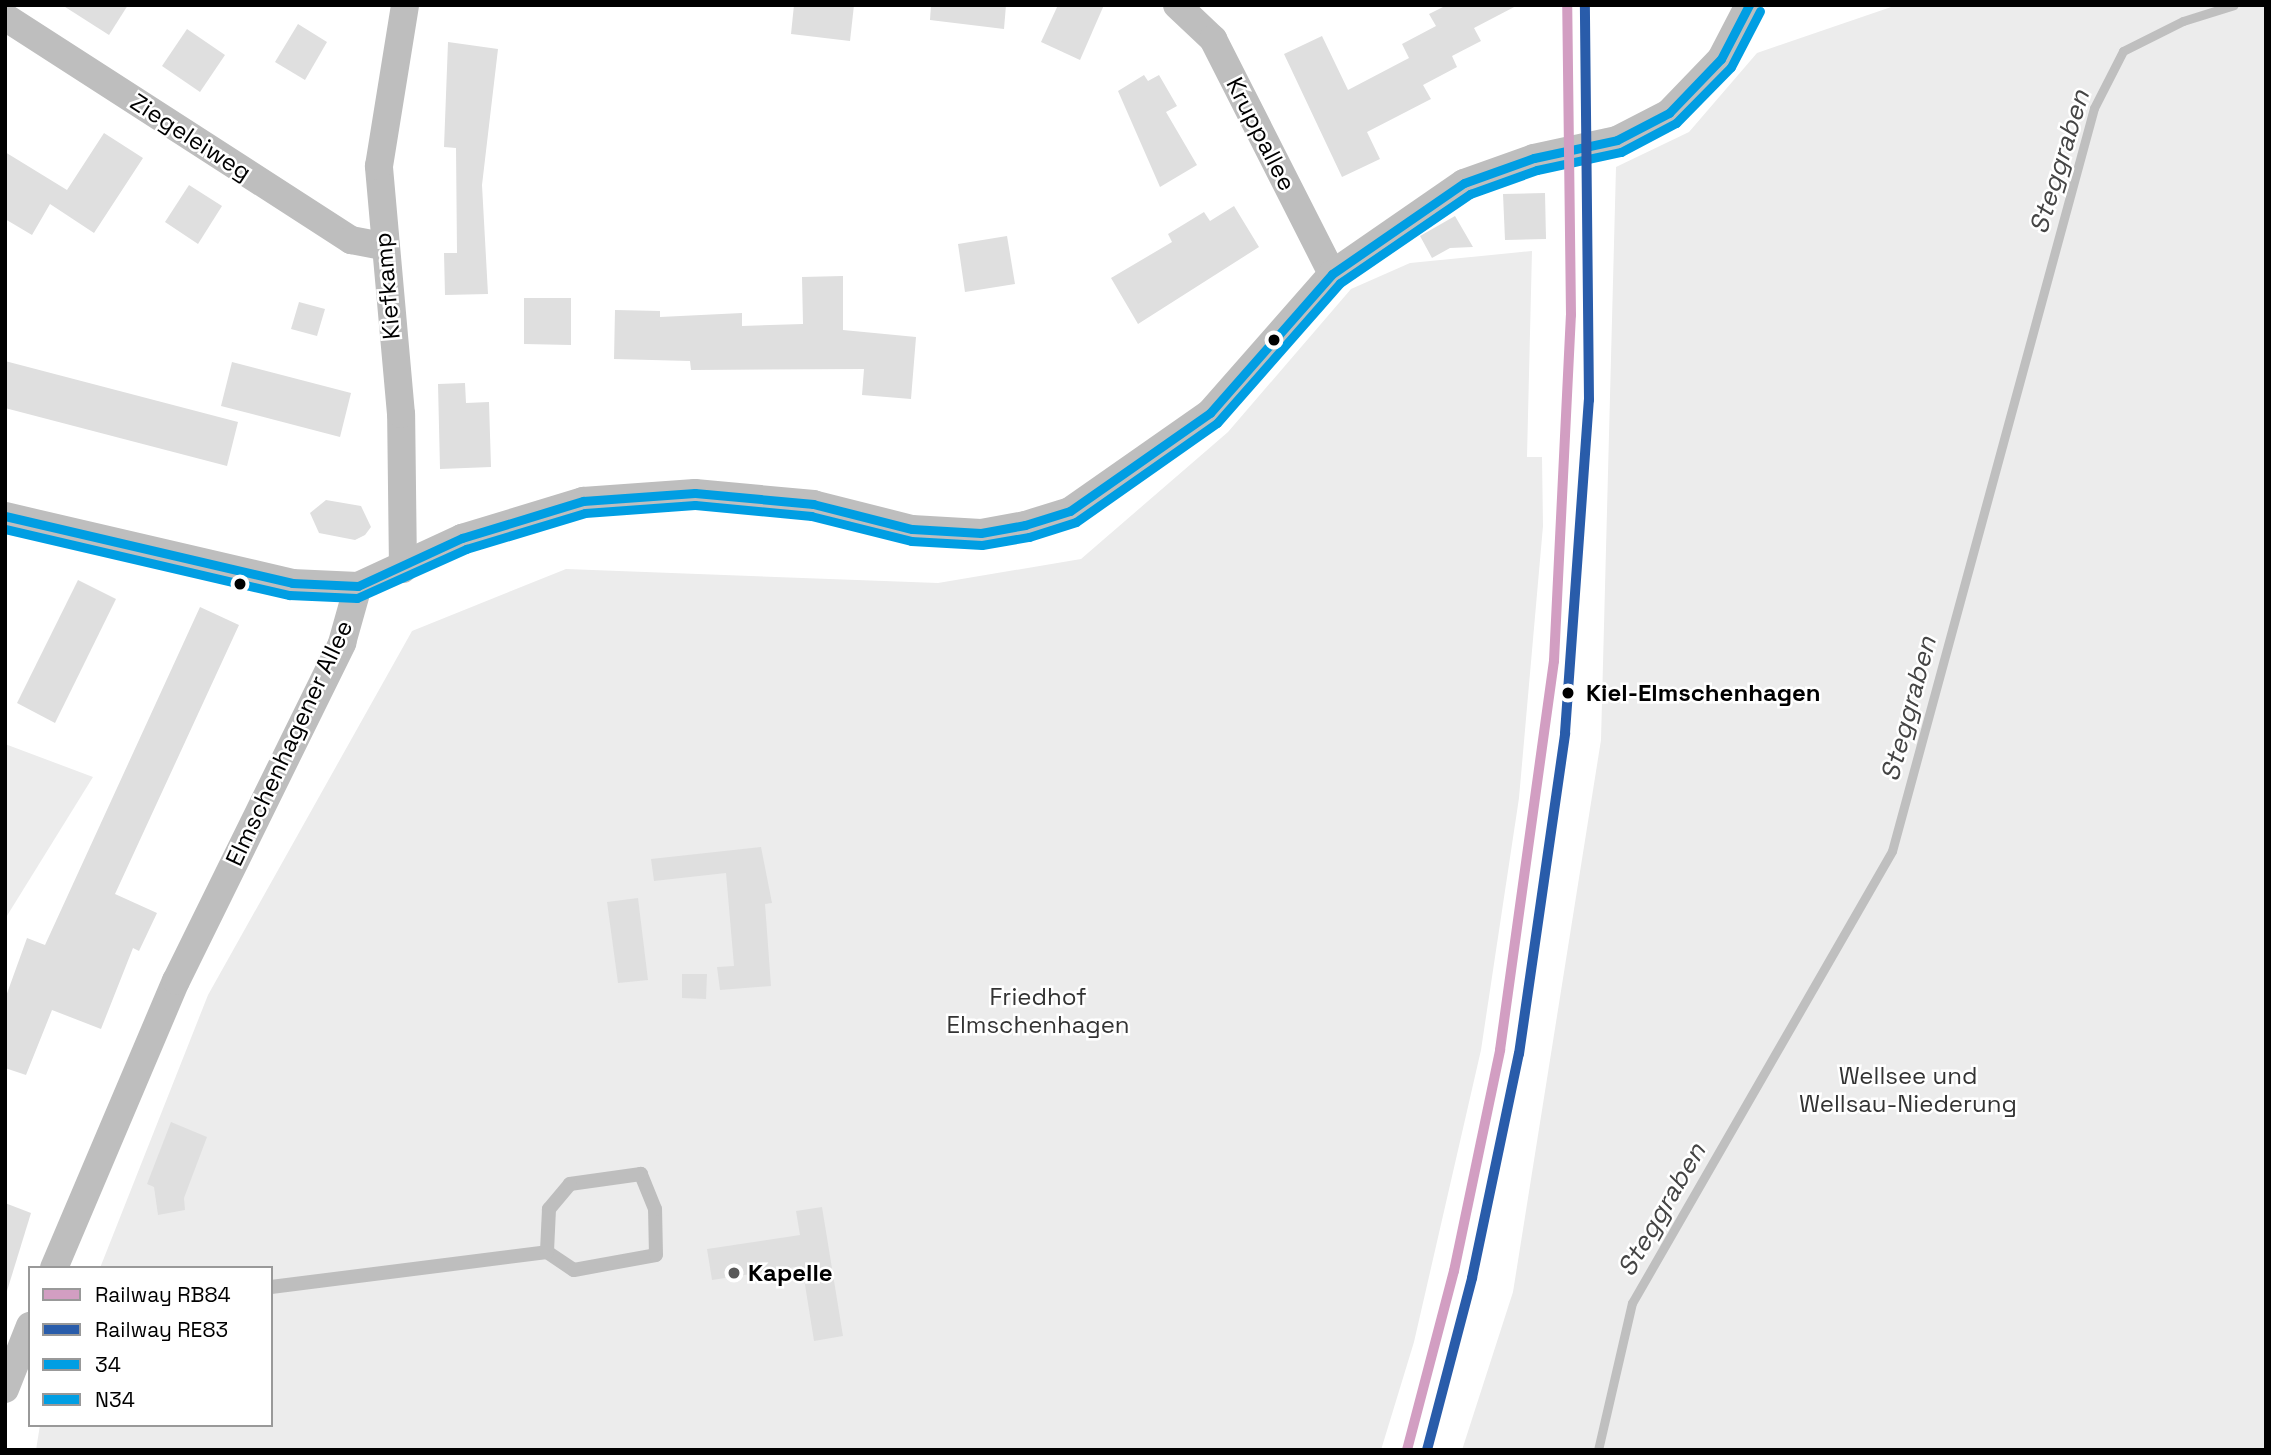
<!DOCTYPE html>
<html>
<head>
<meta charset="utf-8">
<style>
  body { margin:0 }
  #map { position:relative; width:2271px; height:1455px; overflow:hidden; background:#fff; font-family:"Space Grotesk",sans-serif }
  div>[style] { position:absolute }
  .green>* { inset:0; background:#ececec }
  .stream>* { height:9px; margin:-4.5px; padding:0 4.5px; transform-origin:4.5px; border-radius:4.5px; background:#bfbfbf }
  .building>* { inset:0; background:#dfdfdf }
  .service>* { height:14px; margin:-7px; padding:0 7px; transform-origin:7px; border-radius:7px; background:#bebebe }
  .minor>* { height:28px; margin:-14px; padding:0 14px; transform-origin:14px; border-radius:14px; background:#bebebe }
  .bus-1>* { height:9px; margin:-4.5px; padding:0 4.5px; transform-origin:4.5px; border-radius:4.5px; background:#009ee3 }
  .bus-2>* { height:9px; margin:-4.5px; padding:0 4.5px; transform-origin:4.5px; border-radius:4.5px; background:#009ee3 }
  .rail-1>* { height:10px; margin:-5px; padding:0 5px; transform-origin:5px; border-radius:5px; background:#d29ec2 }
  .rail-2>* { height:10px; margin:-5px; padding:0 5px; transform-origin:5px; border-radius:5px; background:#295caa }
  .dots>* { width:19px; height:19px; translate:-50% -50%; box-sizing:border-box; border:4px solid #fff; border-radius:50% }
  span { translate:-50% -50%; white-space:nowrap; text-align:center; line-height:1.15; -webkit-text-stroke:5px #fff; paint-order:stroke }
  .street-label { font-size:24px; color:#000 }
  .stop-label { font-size:24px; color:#000; font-weight:700 }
  .left { translate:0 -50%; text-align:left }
  .park-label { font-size:24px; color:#333 }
  .poi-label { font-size:24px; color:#000; font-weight:700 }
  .water-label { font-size:26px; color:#444; font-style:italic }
  .frame { position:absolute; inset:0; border:7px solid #000; pointer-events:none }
  .legend { position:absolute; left:28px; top:1266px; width:245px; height:161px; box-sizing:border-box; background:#fff; border:2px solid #999; margin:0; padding:9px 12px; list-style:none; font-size:21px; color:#000 }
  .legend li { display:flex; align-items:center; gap:14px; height:35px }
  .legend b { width:35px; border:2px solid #999 }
</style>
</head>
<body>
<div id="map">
  <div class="green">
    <i style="clip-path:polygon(1897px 5px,2266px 5px,2266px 1450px,1462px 1450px,1513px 1292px,1601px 740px,1616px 167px,1689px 132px,1757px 53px)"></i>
    <i style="clip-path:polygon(1532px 251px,1527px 457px,1542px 457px,1543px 526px,1519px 798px,1481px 1050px,1414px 1342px,1381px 1450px,36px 1450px,40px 1425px,271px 1425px,271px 1268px,100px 1268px,208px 995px,412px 631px,566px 569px,938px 583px,1081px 559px,1228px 432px,1351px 289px,1410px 263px)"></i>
    <i style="clip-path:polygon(5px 744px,93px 777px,5px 919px)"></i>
  </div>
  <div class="stream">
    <i style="left:1598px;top:1450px;width:151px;rotate:-77deg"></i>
    <i style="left:1632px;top:1303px;width:521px;rotate:-60.09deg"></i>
    <i style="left:1892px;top:851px;width:770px;rotate:-74.79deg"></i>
    <i style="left:2094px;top:108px;width:64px;rotate:-63deg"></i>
    <i style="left:2123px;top:51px;width:67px;rotate:-26.6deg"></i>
    <i style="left:2183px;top:21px;width:53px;rotate:-17.4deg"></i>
  </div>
  <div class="building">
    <i style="clip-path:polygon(62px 5px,128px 5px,109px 35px)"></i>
    <i style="clip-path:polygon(794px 5px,854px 5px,850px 41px,791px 34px)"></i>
    <i style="clip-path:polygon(931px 5px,1006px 5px,1004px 29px,930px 20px)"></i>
    <i style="clip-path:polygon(1058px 5px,1104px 5px,1080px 60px,1041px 42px)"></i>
    <i style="clip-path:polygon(1447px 5px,1518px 5px,1474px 28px,1481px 41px,1452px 56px,1457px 67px,1423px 85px,1431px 99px,1367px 132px,1380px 159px,1342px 177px,1284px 54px,1322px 36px,1348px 90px,1409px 58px,1402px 44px,1436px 26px,1429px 14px)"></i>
    <i style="clip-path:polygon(298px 24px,327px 42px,305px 80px,275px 62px)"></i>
    <i style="clip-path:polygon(187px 29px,225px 55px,200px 92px,162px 66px)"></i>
    <i style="clip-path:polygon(448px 42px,498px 49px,482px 185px,488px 294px,445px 295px,444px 253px,457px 253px,456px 148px,444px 147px)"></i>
    <i style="clip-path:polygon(1144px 75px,1148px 81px,1159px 75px,1177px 106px,1166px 112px,1197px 165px,1160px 187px,1118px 91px)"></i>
    <i style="clip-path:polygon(104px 133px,143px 158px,94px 233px,50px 204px,32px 235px,5px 219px,5px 152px,67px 190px)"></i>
    <i style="clip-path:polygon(189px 185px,222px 206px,198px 244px,165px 222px)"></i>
    <i style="clip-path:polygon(1545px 193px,1546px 239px,1505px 240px,1503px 194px)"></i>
    <i style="clip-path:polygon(1234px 206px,1259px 247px,1138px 324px,1111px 278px,1172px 242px,1168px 234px,1204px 212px,1210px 221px)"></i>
    <i style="clip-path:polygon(1455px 216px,1473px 247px,1450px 248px,1432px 258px,1420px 236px)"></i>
    <i style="clip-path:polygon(1007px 236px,1015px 284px,965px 292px,958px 244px)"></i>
    <i style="clip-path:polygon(843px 276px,843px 330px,916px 337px,911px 399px,862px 395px,864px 369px,691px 370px,690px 361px,614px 359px,615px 310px,660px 311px,660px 317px,742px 313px,742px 326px,803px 324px,802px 277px)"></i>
    <i style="clip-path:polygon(524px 298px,571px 298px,571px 345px,524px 344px)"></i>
    <i style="clip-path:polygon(299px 302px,325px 309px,317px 336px,291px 329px)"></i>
    <i style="clip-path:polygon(5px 361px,238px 422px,227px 466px,5px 408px)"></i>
    <i style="clip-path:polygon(232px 362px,351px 393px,340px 437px,221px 406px)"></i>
    <i style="clip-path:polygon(465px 383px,466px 403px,489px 402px,491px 467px,440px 469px,438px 384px)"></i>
    <i style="clip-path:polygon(326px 500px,361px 506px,371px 527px,365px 535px,355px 540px,319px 533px,310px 513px)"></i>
    <i style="clip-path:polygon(78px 580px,116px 599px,55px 723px,17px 703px)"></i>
    <i style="clip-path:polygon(200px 607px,239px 625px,115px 894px,157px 913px,139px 951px,133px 948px,101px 1029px,52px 1010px,26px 1075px,5px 1068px,5px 999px,27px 938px,45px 945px)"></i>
    <i style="clip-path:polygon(761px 847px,772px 903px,765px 904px,771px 986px,720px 990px,717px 967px,734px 966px,726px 873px,654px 881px,651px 859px)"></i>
    <i style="clip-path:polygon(638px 898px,648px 980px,618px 983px,607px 902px)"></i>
    <i style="clip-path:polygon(682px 974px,707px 974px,706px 999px,682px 998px)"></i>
    <i style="clip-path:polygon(171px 1122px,207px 1137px,184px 1198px,185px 1210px,158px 1215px,154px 1187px,147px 1184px)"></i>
    <i style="clip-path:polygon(5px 1203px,31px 1213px,7px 1291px,5px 1290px)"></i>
    <i style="clip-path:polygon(822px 1207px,843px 1336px,814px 1341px,802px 1266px,712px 1280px,707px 1249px,800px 1235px,796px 1211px)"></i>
  </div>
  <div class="service">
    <i style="left:271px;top:1287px;width:278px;rotate:-7.2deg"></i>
    <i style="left:547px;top:1252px;width:32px;rotate:34deg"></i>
    <i style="left:574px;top:1270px;width:83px;rotate:-10.4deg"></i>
    <i style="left:656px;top:1255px;width:46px;rotate:-91.2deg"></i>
    <i style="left:655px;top:1209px;width:38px;rotate:-112deg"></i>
    <i style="left:641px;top:1174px;width:72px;rotate:172deg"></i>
    <i style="left:570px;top:1184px;width:33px;rotate:130deg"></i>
    <i style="left:549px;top:1209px;width:43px;rotate:92.7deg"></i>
  </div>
  <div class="minor">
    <i style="left:1177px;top:5px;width:50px;rotate:43.4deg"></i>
    <i style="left:1213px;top:39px;width:263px;rotate:63.1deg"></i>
    <i style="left:5px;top:17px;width:412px;rotate:32.8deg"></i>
    <i style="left:351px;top:240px;width:32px;rotate:11deg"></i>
    <i style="left:5px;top:516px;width:295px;rotate:13.1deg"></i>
    <i style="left:292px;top:583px;width:66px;rotate:2.6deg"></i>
    <i style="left:358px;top:586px;width:115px;rotate:-24.8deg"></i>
    <i style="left:462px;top:538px;width:127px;rotate:-17deg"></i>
    <i style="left:583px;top:501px;width:112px;rotate:-4.1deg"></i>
    <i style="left:695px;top:493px;width:119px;rotate:5.3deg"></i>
    <i style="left:813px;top:504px;width:102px;rotate:14.2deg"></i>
    <i style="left:912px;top:529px;width:69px;rotate:3.3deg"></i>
    <i style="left:981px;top:533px;width:45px;rotate:-10.3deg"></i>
    <i style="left:1025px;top:525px;width:47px;rotate:-17.3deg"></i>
    <i style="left:1070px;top:511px;width:171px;rotate:-35deg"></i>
    <i style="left:1210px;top:413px;width:185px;rotate:-48.7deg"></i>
    <i style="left:1332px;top:274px;width:160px;rotate:-34.6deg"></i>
    <i style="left:1464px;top:183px;width:74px;rotate:-19.7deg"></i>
    <i style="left:1534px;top:158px;width:85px;rotate:-12.2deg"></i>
    <i style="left:1617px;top:140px;width:59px;rotate:-27.4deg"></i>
    <i style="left:1669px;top:113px;width:75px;rotate:-46.1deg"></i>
    <i style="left:1721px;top:59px;width:61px;rotate:-62.6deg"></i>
    <i style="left:403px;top:569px;width:155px;rotate:-90.7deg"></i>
    <i style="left:401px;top:414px;width:249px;rotate:-95.1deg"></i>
    <i style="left:379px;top:166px;width:163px;rotate:-80.8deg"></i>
    <i style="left:54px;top:1268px;width:312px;rotate:-67deg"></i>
    <i style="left:176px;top:981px;width:377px;rotate:-63.8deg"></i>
    <i style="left:342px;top:643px;width:59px;rotate:-74.3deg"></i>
    <i style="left:5px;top:1389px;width:68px;rotate:-68.4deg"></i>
  </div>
  <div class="bus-1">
    <i style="left:5px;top:516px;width:295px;rotate:13.1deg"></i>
    <i style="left:292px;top:583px;width:66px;rotate:2.6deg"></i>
    <i style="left:358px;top:586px;width:115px;rotate:-24.8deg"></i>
    <i style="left:462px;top:538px;width:127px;rotate:-17deg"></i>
    <i style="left:583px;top:501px;width:112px;rotate:-4.1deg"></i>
    <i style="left:695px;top:493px;width:119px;rotate:5.3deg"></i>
    <i style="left:813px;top:504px;width:102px;rotate:14.2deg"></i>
    <i style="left:912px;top:529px;width:69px;rotate:3.3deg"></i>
    <i style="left:981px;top:533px;width:45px;rotate:-10.3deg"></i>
    <i style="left:1025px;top:525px;width:47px;rotate:-17.3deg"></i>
    <i style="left:1070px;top:511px;width:171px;rotate:-35deg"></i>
    <i style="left:1210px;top:413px;width:185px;rotate:-48.7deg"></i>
    <i style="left:1332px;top:274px;width:160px;rotate:-34.6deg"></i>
    <i style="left:1464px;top:183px;width:74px;rotate:-19.7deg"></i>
    <i style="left:1534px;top:158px;width:85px;rotate:-12.2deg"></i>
    <i style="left:1617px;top:140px;width:59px;rotate:-27.4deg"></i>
    <i style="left:1669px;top:113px;width:75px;rotate:-46.1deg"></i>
    <i style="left:1721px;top:59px;width:61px;rotate:-62.6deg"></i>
  </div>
  <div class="bus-2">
    <i style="left:5px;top:529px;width:292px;rotate:13.1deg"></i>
    <i style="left:289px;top:595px;width:68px;rotate:2.5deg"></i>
    <i style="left:357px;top:598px;width:120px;rotate:-24.2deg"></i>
    <i style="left:466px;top:549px;width:124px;rotate:-16.8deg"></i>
    <i style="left:585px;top:513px;width:110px;rotate:-4.2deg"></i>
    <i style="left:695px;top:505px;width:117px;rotate:5.4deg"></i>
    <i style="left:811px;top:516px;width:103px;rotate:14deg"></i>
    <i style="left:911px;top:541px;width:71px;rotate:3.2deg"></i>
    <i style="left:982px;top:545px;width:48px;rotate:-9.7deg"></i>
    <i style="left:1029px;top:537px;width:49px;rotate:-17.7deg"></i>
    <i style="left:1076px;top:522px;width:172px;rotate:-35.1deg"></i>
    <i style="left:1217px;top:423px;width:186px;rotate:-48.7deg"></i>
    <i style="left:1340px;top:283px;width:158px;rotate:-34.4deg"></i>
    <i style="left:1470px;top:194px;width:71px;rotate:-19.7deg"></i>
    <i style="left:1537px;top:170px;width:86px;rotate:-12.1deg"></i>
    <i style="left:1621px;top:152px;width:62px;rotate:-27.8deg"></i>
    <i style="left:1676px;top:123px;width:78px;rotate:-45.5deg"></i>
    <i style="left:1731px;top:67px;width:63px;rotate:-62.6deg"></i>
  </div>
  <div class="rail-1">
    <i style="left:1407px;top:1450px;width:185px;rotate:-75.3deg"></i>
    <i style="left:1454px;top:1271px;width:226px;rotate:-78.2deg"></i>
    <i style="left:1500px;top:1050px;width:393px;rotate:-82.1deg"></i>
    <i style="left:1554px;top:661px;width:346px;rotate:-87.2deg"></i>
    <i style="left:1571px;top:315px;width:310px;rotate:-90.7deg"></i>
  </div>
  <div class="rail-2">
    <i style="left:1427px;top:1450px;width:178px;rotate:-75.3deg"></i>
    <i style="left:1472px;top:1278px;width:229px;rotate:-78.2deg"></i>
    <i style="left:1519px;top:1054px;width:324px;rotate:-81.8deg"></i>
    <i style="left:1565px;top:733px;width:334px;rotate:-85.9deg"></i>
    <i style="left:1589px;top:400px;width:395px;rotate:-90.6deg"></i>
  </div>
  <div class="dots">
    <i style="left:1274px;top:340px;background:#000"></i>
    <i style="left:240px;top:584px;background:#000"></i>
    <i style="left:1568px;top:693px;background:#000"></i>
    <i style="left:734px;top:1273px;background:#595959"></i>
  </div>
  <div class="street-label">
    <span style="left:1261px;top:134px;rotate:63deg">Kruppallee</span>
    <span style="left:191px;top:137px;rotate:33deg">Ziegeleiweg</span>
    <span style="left:387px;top:286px;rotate:-95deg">Kiefkamp</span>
    <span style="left:289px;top:743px;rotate:-65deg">Elmschenhagener Allee</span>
  </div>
  <div class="stop-label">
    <span class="left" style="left:1586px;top:693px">Kiel-Elmschenhagen</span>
  </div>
  <div class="park-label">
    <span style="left:1038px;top:1011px">Friedhof<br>Elmschenhagen</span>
    <span style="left:1908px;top:1090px">Wellsee und<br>Wellsau-Niederung</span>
  </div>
  <div class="poi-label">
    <span class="left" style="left:748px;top:1273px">Kapelle</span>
  </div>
  <div class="water-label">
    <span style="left:2060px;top:162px;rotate:-73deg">Steggraben</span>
    <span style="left:1909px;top:709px;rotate:-75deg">Steggraben</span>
    <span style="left:1662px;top:1210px;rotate:-60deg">Steggraben</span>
  </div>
  <div class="frame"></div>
  <ul class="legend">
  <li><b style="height:9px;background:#d29ec2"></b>Railway RB84</li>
  <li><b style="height:9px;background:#295caa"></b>Railway RE83</li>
  <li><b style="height:9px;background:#009ee3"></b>34</li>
  <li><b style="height:9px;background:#009ee3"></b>N34</li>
  </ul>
</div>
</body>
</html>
